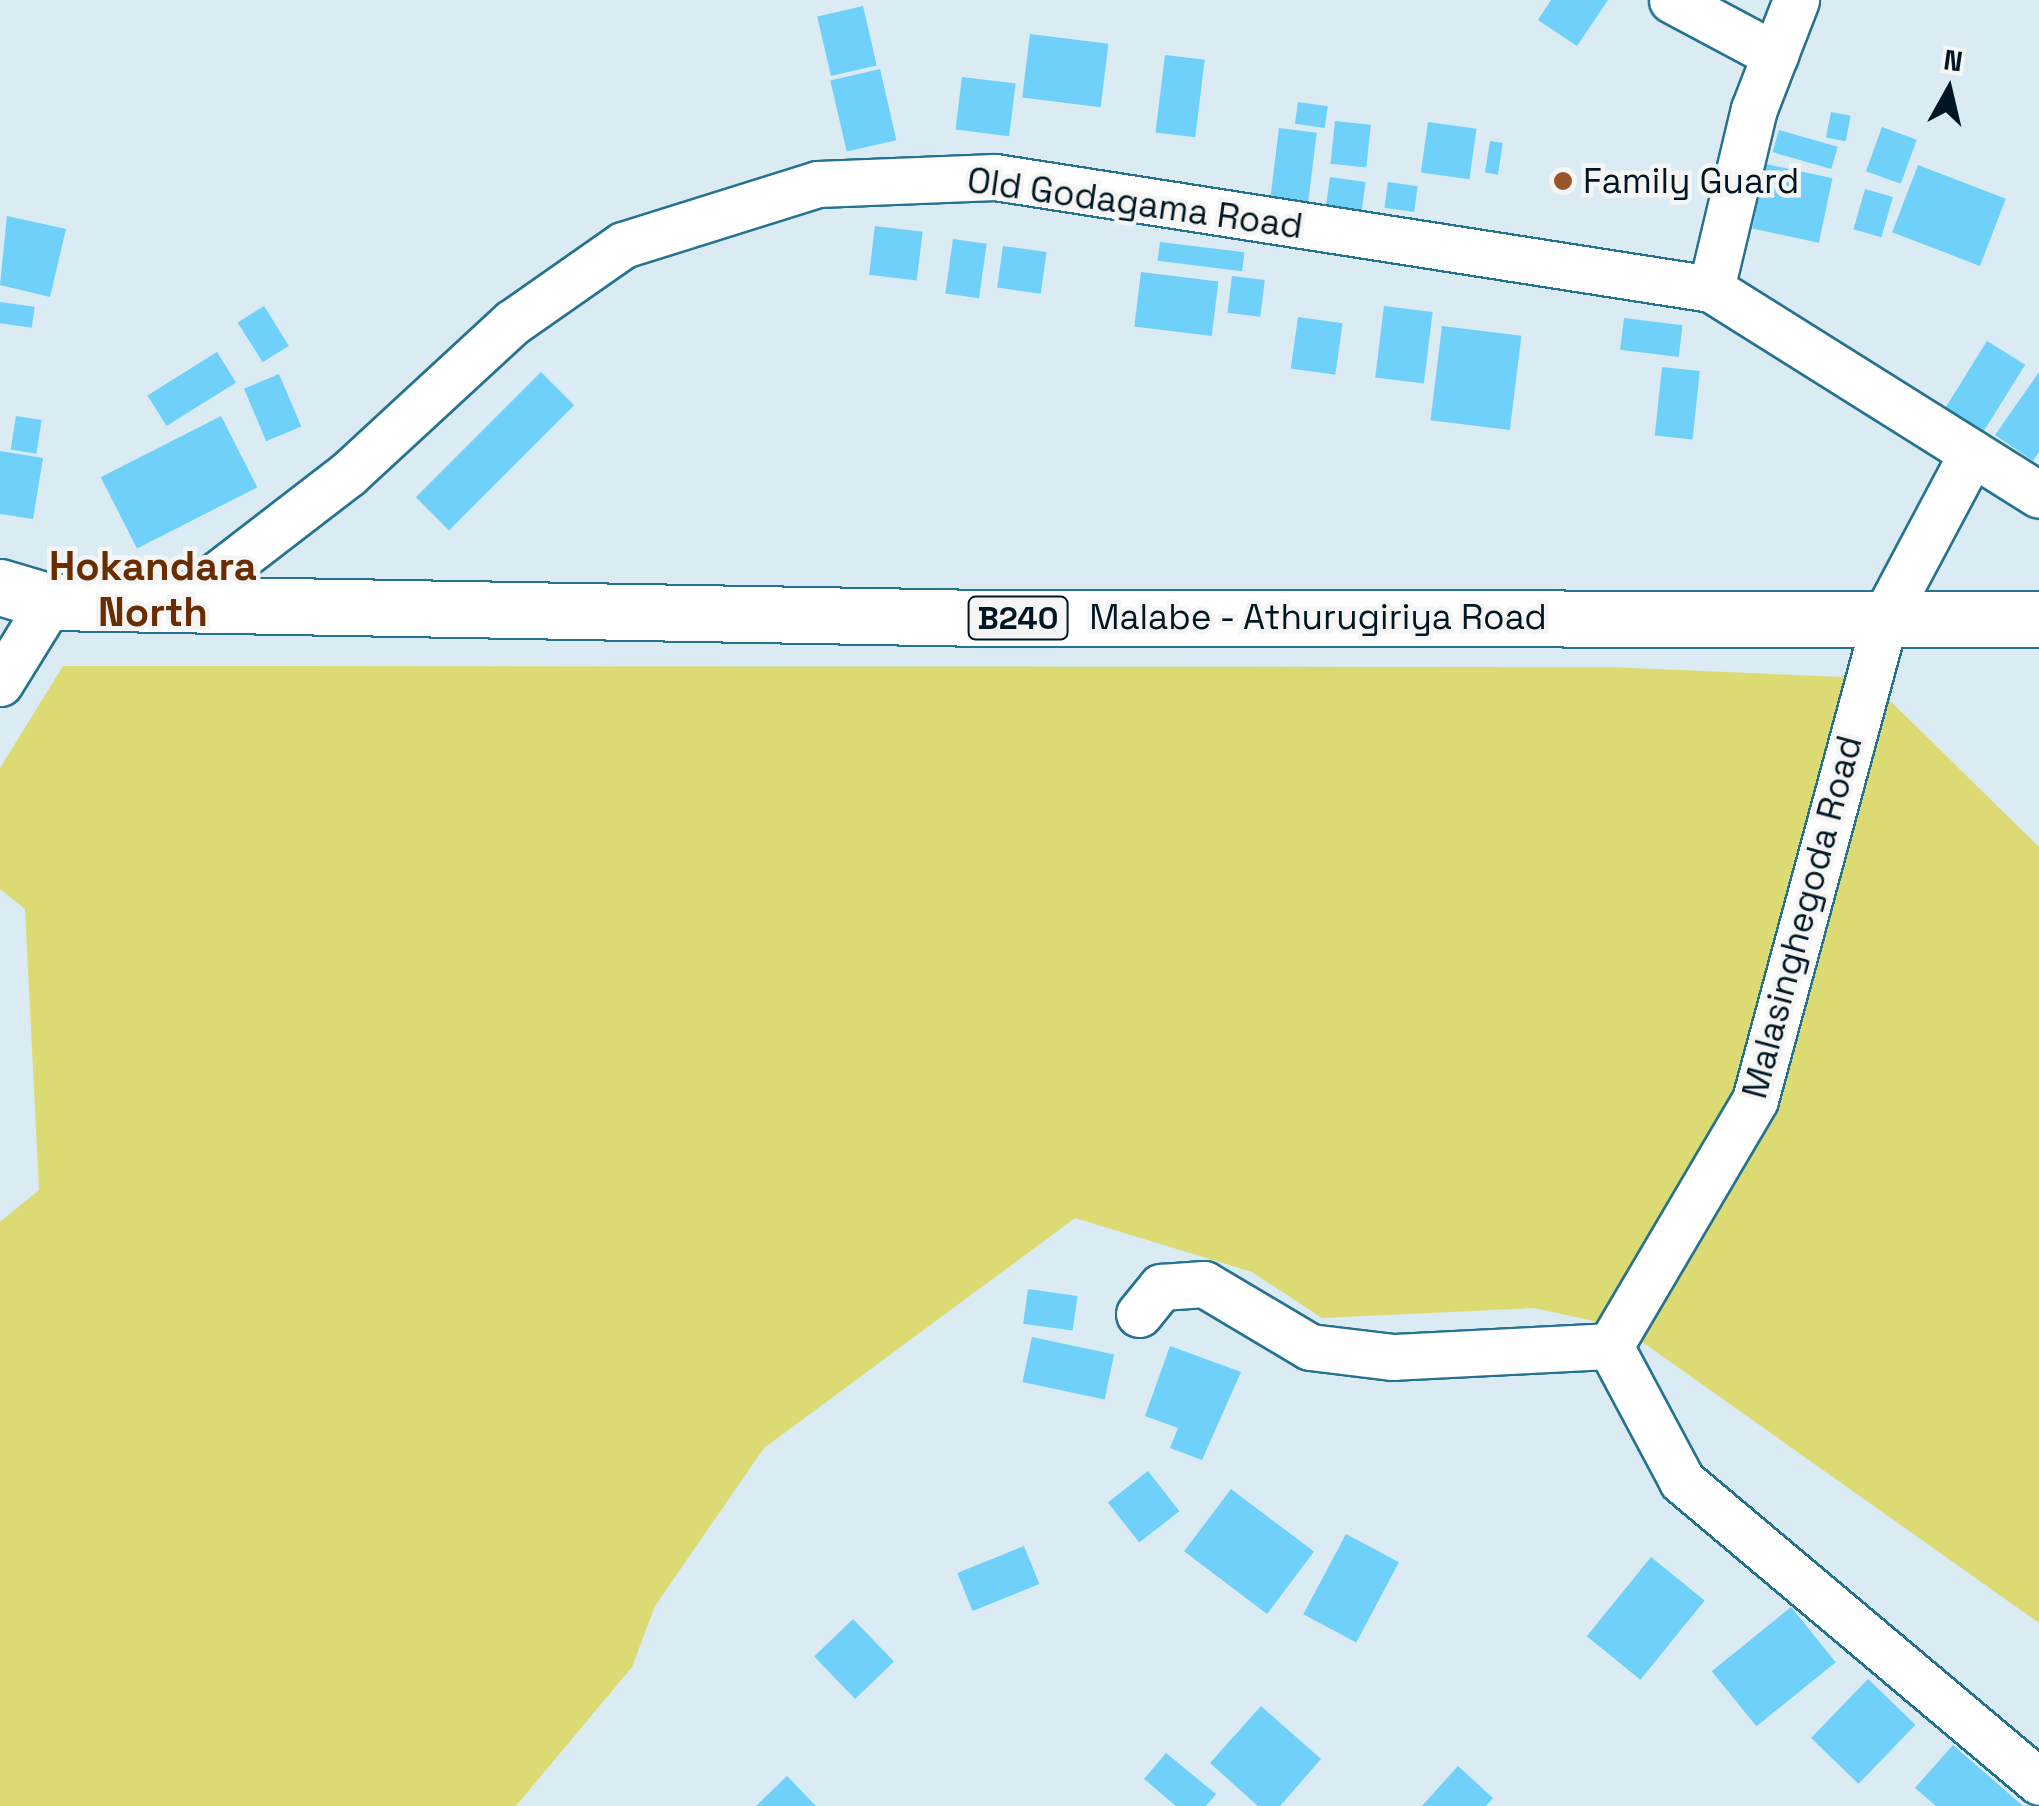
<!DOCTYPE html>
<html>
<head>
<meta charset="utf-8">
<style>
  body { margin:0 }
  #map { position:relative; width:2039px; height:1806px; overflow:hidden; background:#daebf4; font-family:"Space Grotesk",sans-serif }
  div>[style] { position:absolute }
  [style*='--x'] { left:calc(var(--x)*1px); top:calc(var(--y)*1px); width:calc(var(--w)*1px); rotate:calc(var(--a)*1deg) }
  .green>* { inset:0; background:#dcdb73 }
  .building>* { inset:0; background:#6fd0fa; transform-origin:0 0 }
  .roads { filter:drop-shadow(2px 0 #267291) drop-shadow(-2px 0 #267291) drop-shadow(0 2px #267291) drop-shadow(0 -2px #267291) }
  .minor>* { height:45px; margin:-22.5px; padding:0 22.5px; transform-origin:22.5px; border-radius:22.5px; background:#fff }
  .major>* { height:55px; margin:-27.5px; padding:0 27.5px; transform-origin:27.5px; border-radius:27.5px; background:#fff }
  .dots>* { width:28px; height:28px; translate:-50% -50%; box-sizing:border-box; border:5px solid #f5f5f5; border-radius:50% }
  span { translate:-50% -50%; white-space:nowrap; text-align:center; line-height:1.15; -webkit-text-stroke:9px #f5f5f5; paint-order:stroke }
  .shield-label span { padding:2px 8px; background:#f5f5f5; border:2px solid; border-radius:8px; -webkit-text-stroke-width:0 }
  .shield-label { font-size:32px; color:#001723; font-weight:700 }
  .poi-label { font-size:35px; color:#001723 }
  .left { translate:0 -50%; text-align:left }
  .street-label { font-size:35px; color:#001723 }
  .quarter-label { font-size:40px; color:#6a2d02; font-weight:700 }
  .north { position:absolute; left:1899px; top:40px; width:100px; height:100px; -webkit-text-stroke:8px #f5f5f5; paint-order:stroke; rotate:8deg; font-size:28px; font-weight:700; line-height:40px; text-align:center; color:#001723 }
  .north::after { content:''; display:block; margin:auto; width:35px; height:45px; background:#001723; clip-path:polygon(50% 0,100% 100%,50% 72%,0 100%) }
</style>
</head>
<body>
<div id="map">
  <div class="green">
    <i style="clip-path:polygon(63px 666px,1609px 667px,1867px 678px,2039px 847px,2039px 1623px,1621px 1327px,1534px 1308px,1322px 1318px,1252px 1272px,1075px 1218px,764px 1448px,655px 1606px,632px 1667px,516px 1806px,0 1806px,0 1222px,39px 1190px,25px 909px,0 889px,0 768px)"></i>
  </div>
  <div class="building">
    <i style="clip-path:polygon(1551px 0,1608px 0,1577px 46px,1538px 20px)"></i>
    <i style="left:863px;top:6px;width:61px;height:47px;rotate:77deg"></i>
    <i style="left:1030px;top:34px;width:79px;height:64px;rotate:7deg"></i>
    <i style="left:1165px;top:55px;width:40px;height:78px;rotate:7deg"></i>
    <i style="left:880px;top:69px;width:73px;height:51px;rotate:77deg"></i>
    <i style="left:962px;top:77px;width:54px;height:53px;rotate:7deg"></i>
    <i style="left:1298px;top:102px;width:30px;height:22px;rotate:8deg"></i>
    <i style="left:1831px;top:112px;width:20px;height:26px;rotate:11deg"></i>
    <i style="left:1335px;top:121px;width:36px;height:43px;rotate:6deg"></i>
    <i style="left:1428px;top:122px;width:49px;height:51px;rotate:8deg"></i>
    <i style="left:1882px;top:127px;width:37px;height:47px;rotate:20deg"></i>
    <i style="left:1279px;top:128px;width:38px;height:72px;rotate:7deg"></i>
    <i style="left:1779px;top:130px;width:61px;height:23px;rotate:16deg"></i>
    <i style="left:1490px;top:141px;width:13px;height:32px;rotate:9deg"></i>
    <i style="left:1766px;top:164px;width:68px;height:66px;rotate:12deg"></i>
    <i style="left:1918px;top:165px;width:94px;height:72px;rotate:21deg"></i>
    <i style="left:1330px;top:177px;width:36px;height:32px;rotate:8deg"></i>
    <i style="left:1388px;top:182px;width:30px;height:26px;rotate:8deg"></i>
    <i style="left:1865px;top:189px;width:29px;height:42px;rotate:16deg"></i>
    <i style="clip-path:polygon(7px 216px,66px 229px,50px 297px,0 285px)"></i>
    <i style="left:875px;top:226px;width:48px;height:49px;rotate:7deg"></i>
    <i style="left:953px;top:239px;width:34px;height:55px;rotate:8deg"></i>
    <i style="left:1160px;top:242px;width:85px;height:19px;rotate:7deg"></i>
    <i style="left:1003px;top:246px;width:44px;height:42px;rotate:8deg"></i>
    <i style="left:1141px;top:272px;width:78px;height:55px;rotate:7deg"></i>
    <i style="left:1232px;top:276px;width:33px;height:37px;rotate:7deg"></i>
    <i style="left:0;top:302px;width:35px;height:21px;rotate:8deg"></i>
    <i style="left:264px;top:306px;width:47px;height:31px;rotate:58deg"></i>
    <i style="left:1384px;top:306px;width:49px;height:72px;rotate:7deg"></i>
    <i style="left:1298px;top:317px;width:45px;height:52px;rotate:8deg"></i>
    <i style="left:1624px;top:318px;width:59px;height:32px;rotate:7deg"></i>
    <i style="left:1442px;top:326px;width:80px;height:95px;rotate:7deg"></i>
    <i style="left:1987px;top:341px;width:45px;height:78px;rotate:32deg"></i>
    <i style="left:217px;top:352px;width:36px;height:82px;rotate:58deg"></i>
    <i style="left:1662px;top:367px;width:38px;height:69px;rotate:6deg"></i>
    <i style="left:541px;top:372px;width:47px;height:177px;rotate:45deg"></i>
    <i style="clip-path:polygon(2039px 372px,2039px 452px,2033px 461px,1995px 435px)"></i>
    <i style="left:279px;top:374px;width:57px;height:38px;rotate:67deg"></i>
    <i style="left:16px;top:416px;width:26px;height:34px;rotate:9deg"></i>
    <i style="left:221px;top:416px;width:80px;height:135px;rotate:63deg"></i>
    <i style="clip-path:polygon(0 451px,43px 458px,33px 519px,0 514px)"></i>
    <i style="left:1028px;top:1289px;width:50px;height:35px;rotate:8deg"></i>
    <i style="left:1032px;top:1337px;width:84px;height:46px;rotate:12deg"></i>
    <i style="clip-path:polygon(1170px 1346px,1241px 1372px,1202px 1460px,1170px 1448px,1178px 1428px,1145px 1416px)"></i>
    <i style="left:1148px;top:1471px;width:51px;height:51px;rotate:52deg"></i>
    <i style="left:1231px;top:1489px;width:104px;height:78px;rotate:37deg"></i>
    <i style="left:1346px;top:1534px;width:60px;height:91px;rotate:28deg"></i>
    <i style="left:1024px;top:1546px;width:41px;height:72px;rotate:68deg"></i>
    <i style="left:1651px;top:1557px;width:69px;height:102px;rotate:39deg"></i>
    <i style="left:1791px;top:1607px;width:71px;height:102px;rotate:51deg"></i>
    <i style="left:853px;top:1619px;width:59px;height:54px;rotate:46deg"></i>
    <i style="left:1868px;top:1679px;width:66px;height:82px;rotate:44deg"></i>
    <i style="clip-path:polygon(1261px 1706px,1321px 1759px,1280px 1806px,1258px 1806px,1210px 1763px)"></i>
    <i style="clip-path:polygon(1953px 1745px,2023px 1806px,1936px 1806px,1915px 1788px)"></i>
    <i style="clip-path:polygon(1166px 1753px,1216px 1794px,1206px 1806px,1176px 1806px,1144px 1779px)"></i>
    <i style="clip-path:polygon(1458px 1766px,1493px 1798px,1486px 1806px,1422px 1806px)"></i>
    <i style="clip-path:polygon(787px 1776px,816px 1806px,756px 1806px)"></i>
  </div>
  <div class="roads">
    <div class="minor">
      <i style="--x:1672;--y:0;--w:117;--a:28.1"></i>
      <i style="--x:1711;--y:289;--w:185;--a:-76.6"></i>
      <i style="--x:1754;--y:109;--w:117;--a:-68.9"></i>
      <i style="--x:1972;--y:453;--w:183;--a:118"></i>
      <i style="--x:1886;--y:615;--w:502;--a:105.12"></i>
      <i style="--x:1755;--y:1100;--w:286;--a:120.5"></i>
      <i style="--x:1610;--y:1346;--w:153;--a:61.9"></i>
      <i style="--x:1682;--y:1481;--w:467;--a:40.1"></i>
      <i style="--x:183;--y:601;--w:208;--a:-37.6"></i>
      <i style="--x:348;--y:474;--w:224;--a:-42.7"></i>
      <i style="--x:513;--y:322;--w:134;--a:-35"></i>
      <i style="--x:623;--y:245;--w:204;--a:-17.4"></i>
      <i style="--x:818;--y:184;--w:177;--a:-2.3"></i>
      <i style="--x:995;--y:177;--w:725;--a:8.89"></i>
      <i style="--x:1711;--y:289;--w:387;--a:32.1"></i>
      <i style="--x:0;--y:683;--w:95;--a:-58.3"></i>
      <i style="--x:1139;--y:1314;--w:35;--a:-51"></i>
      <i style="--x:1161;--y:1287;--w:43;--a:-4"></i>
      <i style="--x:1204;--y:1284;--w:123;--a:30.7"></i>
      <i style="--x:1310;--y:1347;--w:84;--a:6.9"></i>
      <i style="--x:1393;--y:1357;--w:217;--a:-2.9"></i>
    </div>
    <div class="major">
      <i style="--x:0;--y:587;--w:52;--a:16.7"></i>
      <i style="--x:50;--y:602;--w:939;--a:0.98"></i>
      <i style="--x:989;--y:618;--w:1050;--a:0.05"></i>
    </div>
  </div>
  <div class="dots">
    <i style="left:1563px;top:181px;background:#9a542b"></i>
  </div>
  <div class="shield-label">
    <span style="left:1018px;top:618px">B240</span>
  </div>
  <div class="poi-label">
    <span class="left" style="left:1583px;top:181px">Family Guard</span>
  </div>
  <div class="street-label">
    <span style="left:1135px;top:203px;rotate:8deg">Old Godagama Road</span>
    <span style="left:1318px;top:617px">Malabe - Athurugiriya Road</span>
    <span style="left:1802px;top:917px;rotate:-75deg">Malasinghegoda Road</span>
  </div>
  <div class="quarter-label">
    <span style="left:153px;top:590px">Hokandara<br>North</span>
  </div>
  <div class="north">N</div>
</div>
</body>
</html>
